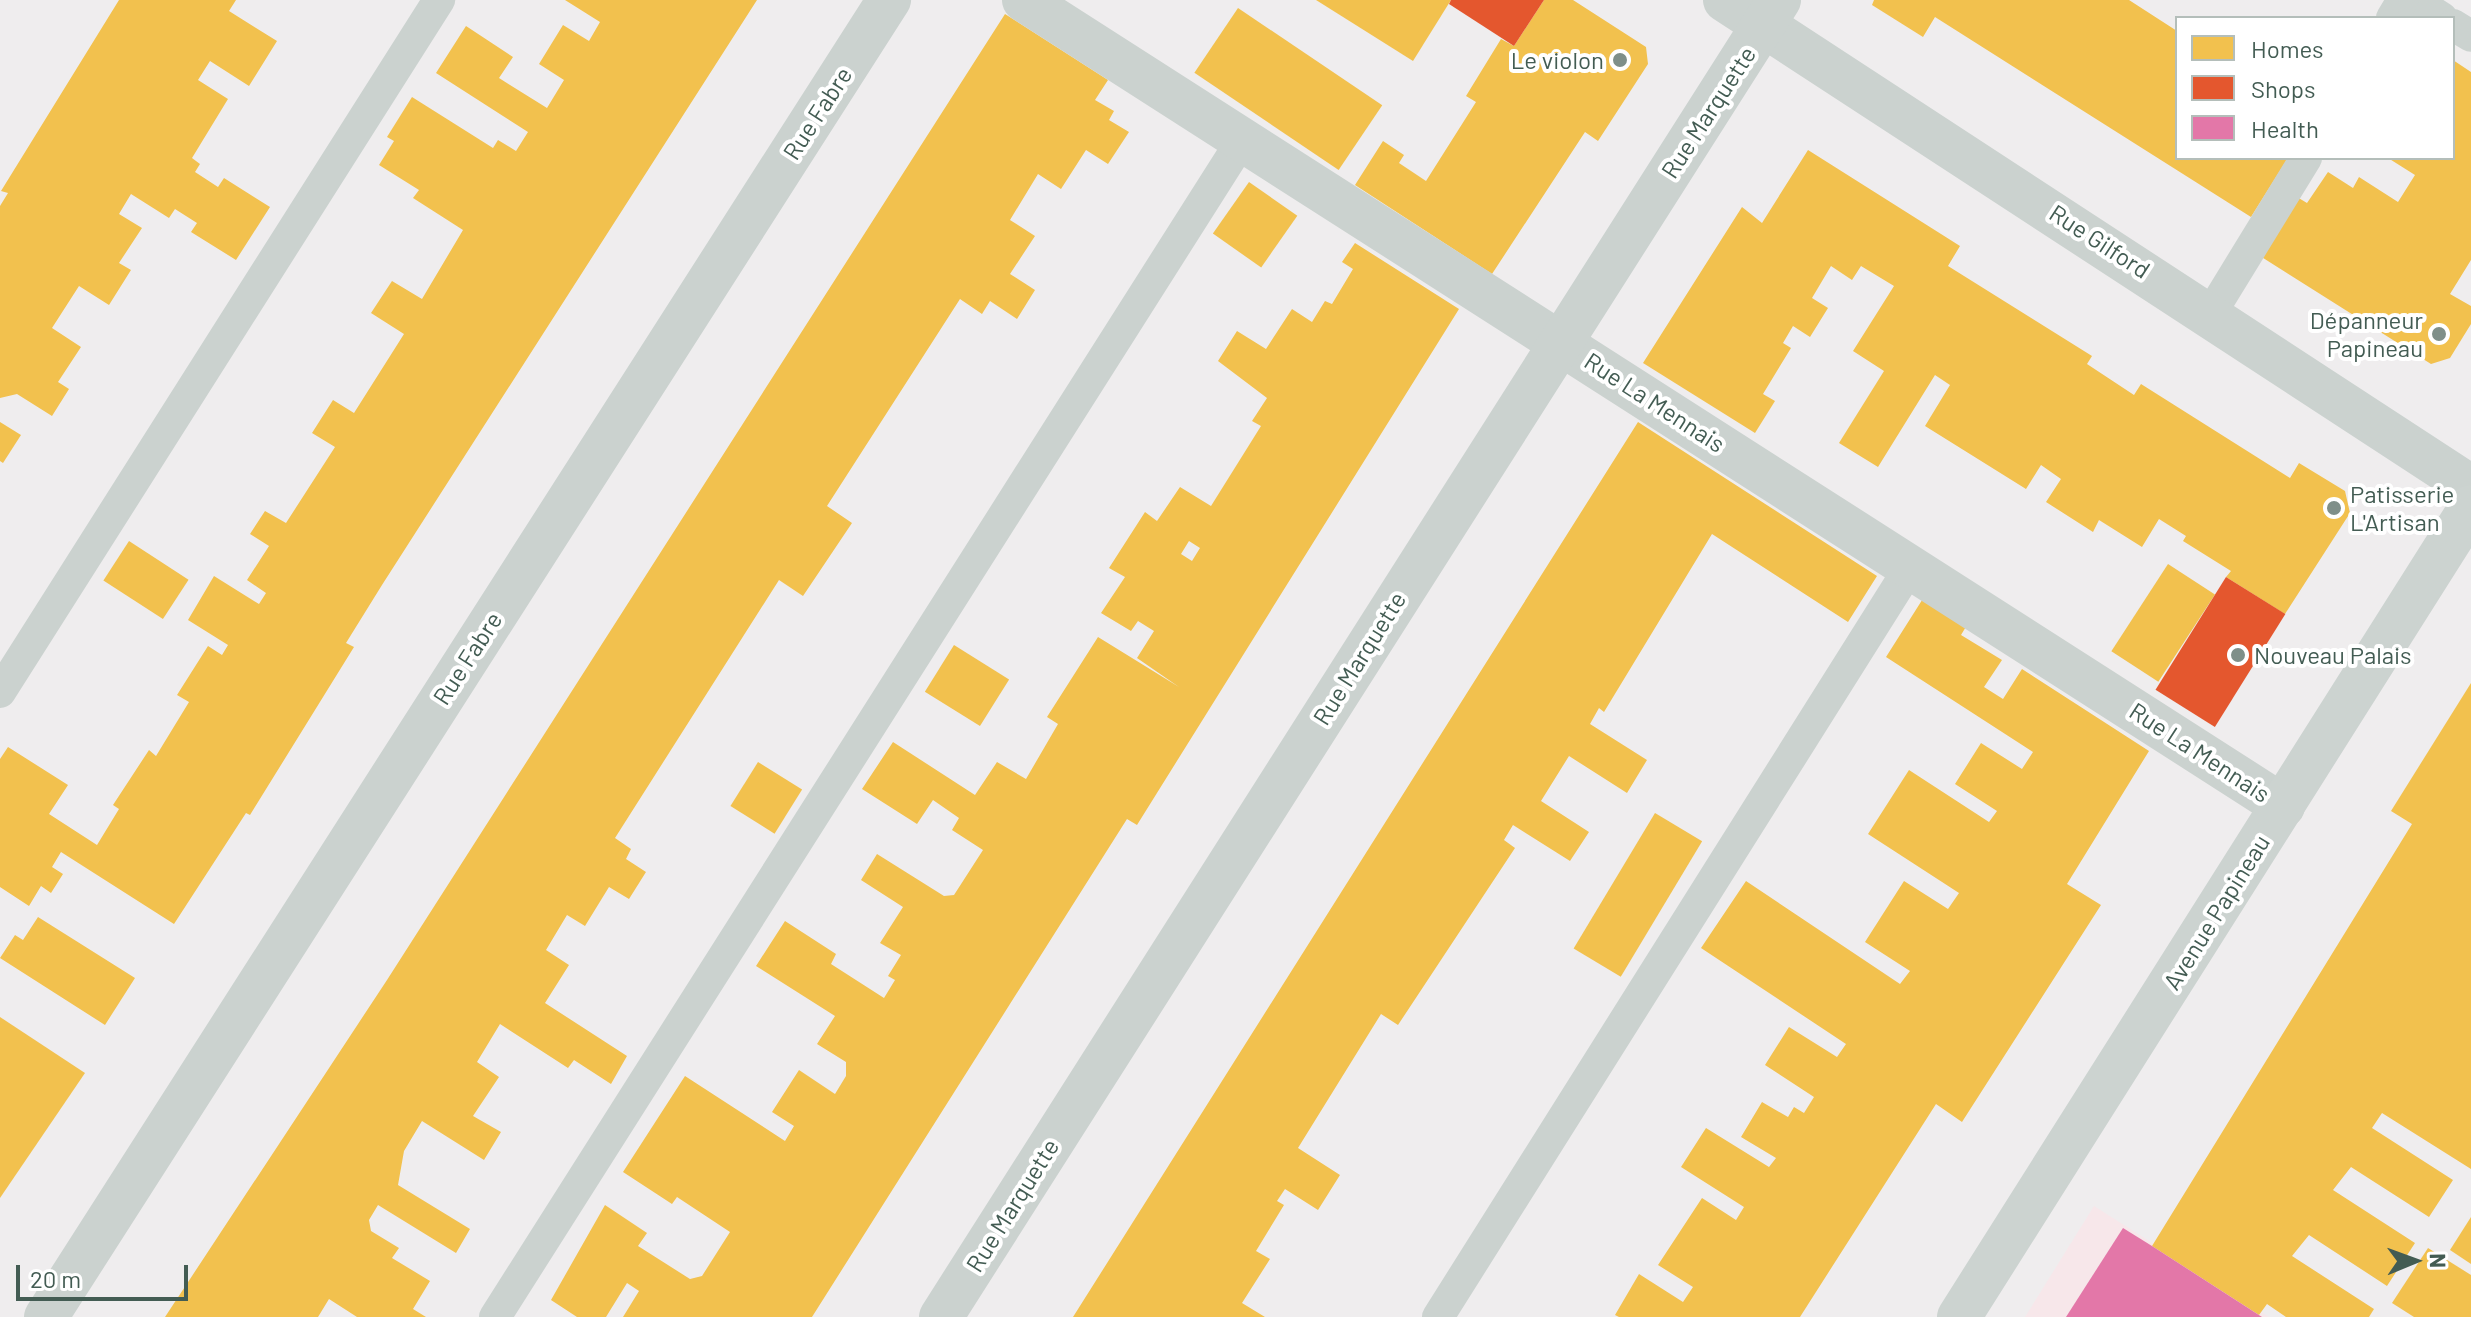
<!DOCTYPE html>
<html>
<head>
<meta charset="utf-8">
<style>
  body { margin:0 }
  #map { position:relative; width:2471px; height:1317px; overflow:hidden; background:#efedee; font-family:Barlow,sans-serif }
  div>[style] { position:absolute }
  [style*='--x'] { left:calc(var(--x)*1px); top:calc(var(--y)*1px); width:calc(var(--w)*1px); rotate:calc(var(--a)*1deg) }
  .commercial>* { inset:0; background:#f7e7ea }
  .homes>* { inset:0; background:#f2c14e; transform-origin:0 0 }
  .shops>* { inset:0; background:#e4572e; transform-origin:0 0 }
  .health>* { inset:0; background:#e377a8 }
  .service>* { height:32px; margin:-16px; padding:0 16px; transform-origin:16px; border-radius:16px; background:#cbd2cf }
  .minor>* { height:44px; margin:-22px; padding:0 22px; transform-origin:22px; border-radius:22px; background:#cbd2cf }
  .secondary>* { height:44px; margin:-22px; padding:0 22px; transform-origin:22px; border-radius:22px; background:#ccd3d0 }
  .dots>* { width:22px; height:22px; translate:-50% -50%; box-sizing:border-box; border:4px solid #fff; border-radius:50% }
  span { translate:-50% -50%; white-space:nowrap; text-align:center; line-height:1.15; -webkit-text-stroke:8px #fff; paint-order:stroke }
  .poi-label { font-size:24px; color:#435c53 }
  .right { translate:-100% -50%; text-align:right }
  .left { translate:0 -50%; text-align:left }
  .street-label { font-size:24px; color:#435c53 }
  .legend { position:absolute; left:2175px; top:16px; width:280px; height:144px; box-sizing:border-box; background:#fff; border:2px solid #b4beba; margin:0; padding:10px 14px; list-style:none; font-size:24px; color:#435c53 }
  .legend li { display:flex; align-items:center; gap:16px; height:40px }
  .legend b { width:40px; border:2px solid #b4beba }
  .north { position:absolute; left:2375px; top:1221px; width:80px; height:80px; -webkit-text-stroke:6px #fff; paint-order:stroke; rotate:89deg; font-size:22px; font-weight:700; line-height:32px; text-align:center; color:#435c53 }
  .north::after { content:''; display:block; margin:auto; width:28px; height:36px; background:#435c53; clip-path:polygon(50% 0,100% 100%,50% 72%,0 100%) }
  .scale { position:absolute; left:16px; top:1265px; width:172px; height:36px; box-sizing:border-box; border:4px solid #435c53; border-top:0; padding-left:10px; font-size:24px; line-height:28px; white-space:nowrap; color:#435c53; -webkit-text-stroke:6px #fff; paint-order:stroke }
</style>
</head>
<body>
<div id="map">
  <div class="commercial">
    <i style="clip-path:polygon(2094px 1206px,2269px 1317px,2025px 1317px)"></i>
  </div>
  <div class="homes">
    <i style="clip-path:polygon(119px 0,236px 0,229px 11px,277px 41px,249px 86px,210px 61px,198px 80px,228px 99px,192px 158px,200px 164px,195px 172px,218px 187px,224px 178px,270px 207px,236px 260px,191px 232px,197px 223px,175px 209px,169px 218px,131px 194px,119px 214px,142px 228px,119px 263px,131px 270px,109px 305px,79px 286px,52px 328px,81px 347px,58px 382px,69px 389px,52px 416px,17px 394px,0 398px,0 206px,8px 193px,1px 191px)"></i>
    <i style="clip-path:polygon(565px 0,757px 0,382px 585px,346px 643px,354px 647px,250px 815px,246px 813px,174px 924px,61px 852px,52px 867px,63px 874px,51px 893px,41px 886px,29px 906px,0 887px,0 759px,8px 747px,68px 785px,49px 814px,97px 845px,119px 809px,113px 805px,149px 750px,156px 756px,189px 702px,177px 695px,208px 646px,222px 655px,228px 645px,188px 620px,214px 576px,259px 604px,266px 593px,247px 580px,269px 546px,250px 534px,265px 511px,286px 523px,335px 447px,312px 433px,333px 400px,354px 413px,404px 334px,371px 313px,392px 281px,422px 299px,463px 230px,413px 198px,419px 190px,379px 165px,394px 141px,387px 137px,412px 97px,493px 148px,498px 140px,516px 151px,528px 132px,436px 73px,466px 26px,513px 57px,499px 78px,547px 108px,564px 80px,539px 64px,563px 25px,589px 41px,600px 22px)"></i>
    <i style="clip-path:polygon(1316px 0,1451px 0,1413px 61px)"></i>
    <i style="clip-path:polygon(1544px 0,1573px 0,1646px 47px,1648px 64px,1598px 141px,1585px 132px,1492px 274px,1355px 185px,1383px 141px,1404px 155px,1399px 163px,1426px 181px,1476px 102px,1466px 96px,1501px 39px,1514px 46px)"></i>
    <i style="clip-path:polygon(1874px 0,2129px 0,2177px 31px,2177px 158px,2288px 158px,2251px 217px,1935px 17px,1923px 37px,1872px 5px)"></i>
    <i style="left:1238px;top:8px;width:174px;height:78px;rotate:34deg"></i>
    <i style="clip-path:polygon(1005px 14px,1108px 80px,1095px 100px,1114px 111px,1109px 120px,1129px 132px,1108px 164px,1086px 150px,1061px 189px,1038px 174px,1010px 220px,1035px 236px,1010px 274px,1035px 290px,1017px 319px,990px 301px,982px 314px,960px 299px,827px 506px,852px 523px,803px 596px,779px 580px,615px 838px,631px 849px,626px 859px,646px 872px,629px 899px,609px 887px,585px 926px,567px 915px,546px 950px,569px 965px,545px 1003px,627px 1056px,611px 1084px,574px 1060px,568px 1068px,500px 1024px,477px 1062px,499px 1077px,473px 1116px,501px 1132px,484px 1160px,422px 1121px,404px 1151px,398px 1185px,470px 1229px,456px 1253px,378px 1205px,369px 1220px,371px 1231px,399px 1248px,392px 1258px,430px 1281px,413px 1309px,426px 1317px,357px 1317px,329px 1299px,318px 1317px,165px 1317px,387px 980px)"></i>
    <i style="clip-path:polygon(2453px 60px,2471px 72px,2471px 260px,2450px 294px,2471px 306px,2471px 324px,2450px 358px,2431px 364px,2260px 256px,2297px 197px,2307px 203px,2328px 172px,2353px 188px,2359px 177px,2398px 202px,2415px 175px,2388px 158px,2453px 158px)"></i>
    <i style="clip-path:polygon(1808px 150px,1960px 246px,1948px 266px,2092px 356px,2087px 364px,2134px 395px,2141px 384px,2290px 478px,2299px 463px,2345px 491px,2350px 513px,2285px 614px,2226px 577px,2231px 571px,2183px 541px,2186px 536px,2159px 519px,2142px 547px,2099px 520px,2093px 532px,2046px 502px,2061px 479px,2041px 465px,2026px 489px,1925px 426px,1950px 385px,1935px 375px,1878px 467px,1839px 443px,1884px 371px,1853px 351px,1894px 286px,1861px 266px,1852px 280px,1831px 266px,1812px 298px,1828px 308px,1810px 337px,1793px 326px,1783px 343px,1791px 348px,1763px 394px,1775px 401px,1755px 433px,1643px 363px,1742px 207px,1762px 223px)"></i>
    <i style="left:1249px;top:182px;width:59px;height:63px;rotate:35deg"></i>
    <i style="clip-path:polygon(evenodd,1355px 243px,1459px 309px,1137px 825px,1127px 819px,812px 1317px,623px 1317px,639px 1291px,627px 1283px,606px 1317px,577px 1317px,551px 1300px,605px 1205px,647px 1233px,638px 1246px,690px 1279px,702px 1276px,730px 1232px,677px 1197px,672px 1204px,623px 1172px,685px 1076px,785px 1141px,794px 1126px,772px 1112px,799px 1070px,835px 1094px,846px 1076px,846px 1062px,817px 1044px,835px 1016px,756px 966px,785px 921px,836px 954px,831px 964px,884px 998px,895px 980px,888px 976px,901px 955px,880px 943px,903px 907px,861px 880px,877px 854px,944px 896px,954px 895px,983px 850px,952px 830px,959px 818px,933px 800px,917px 824px,862px 789px,893px 742px,975px 795px,997px 762px,1026px 779px,1058px 724px,1047px 717px,1098px 637px,1179px 687px,1137px 658px,1154px 631px,1138px 621px,1131px 631px,1101px 613px,1125px 577px,1109px 568px,1145px 512px,1157px 521px,1180px 487px,1211px 506px,1261px 426px,1252px 421px,1267px 398px,1218px 361px,1237px 331px,1266px 349px,1292px 309px,1312px 322px,1325px 301px,1332px 304px,1353px 269px,1342px 262px,1355px 243px,1189px 541px,1200px 548px,1192px 561px,1181px 554px,1189px 541px)"></i>
    <i style="clip-path:polygon(0 422px,21px 435px,3px 463px,0 461px)"></i>
    <i style="clip-path:polygon(1638px 422px,1877px 576px,1848px 622px,1712px 534px,1604px 712px,1599px 708px,1590px 724px,1647px 760px,1627px 793px,1569px 756px,1541px 801px,1589px 832px,1570px 861px,1513px 825px,1504px 840px,1515px 848px,1398px 1025px,1381px 1014px,1298px 1148px,1340px 1175px,1318px 1210px,1285px 1189px,1277px 1201px,1284px 1205px,1256px 1251px,1270px 1259px,1242px 1303px,1265px 1317px,1073px 1317px)"></i>
    <i style="left:129px;top:541px;width:71px;height:47px;rotate:33deg"></i>
    <i style="left:2168px;top:564px;width:56px;height:104px;rotate:33deg"></i>
    <i style="clip-path:polygon(1924px 597px,1967px 625px,1961px 635px,2002px 660px,1984px 687px,2003px 699px,2022px 669px,2149px 751px,2067px 884px,2101px 905px,1962px 1122px,1936px 1104px,1800px 1317px,1619px 1317px,1615px 1315px,1639px 1274px,1683px 1302px,1693px 1287px,1658px 1265px,1702px 1198px,1736px 1220px,1744px 1207px,1681px 1167px,1706px 1128px,1769px 1167px,1776px 1158px,1741px 1137px,1762px 1102px,1788px 1117px,1794px 1107px,1804px 1113px,1814px 1097px,1765px 1065px,1789px 1027px,1837px 1057px,1846px 1044px,1701px 948px,1746px 881px,1900px 984px,1910px 971px,1865px 942px,1904px 881px,1948px 909px,1959px 893px,1868px 834px,1909px 770px,1989px 822px,1997px 811px,1955px 784px,1981px 743px,2022px 769px,2033px 752px,1886px 657px)"></i>
    <i style="left:954px;top:645px;width:65px;height:55px;rotate:32deg"></i>
    <i style="clip-path:polygon(2471px 683px,2471px 1169px,2382px 1113px,2372px 1128px,2453px 1180px,2429px 1217px,2351px 1167px,2333px 1190px,2415px 1243px,2387px 1286px,2309px 1235px,2292px 1256px,2374px 1309px,2369px 1317px,2286px 1317px,2267px 1304px,2259px 1315px,2152px 1246px,2412px 824px,2391px 811px)"></i>
    <i style="left:758px;top:762px;width:52px;height:52px;rotate:32deg"></i>
    <i style="left:1655px;top:813px;width:55px;height:158px;rotate:31deg"></i>
    <i style="clip-path:polygon(38px 917px,135px 978px,105px 1025px,0 958px,15px 935px,23px 940px)"></i>
    <i style="clip-path:polygon(0 1017px,85px 1073px,0 1198px)"></i>
    <i style="clip-path:polygon(2471px 1217px,2471px 1264px,2450px 1250px)"></i>
    <i style="clip-path:polygon(2428px 1248px,2471px 1275px,2471px 1317px,2414px 1317px,2392px 1303px)"></i>
  </div>
  <div class="shops">
    <i style="clip-path:polygon(1451px 0,1544px 0,1514px 46px,1449px 4px)"></i>
    <i style="left:2226px;top:577px;width:70px;height:133px;rotate:32deg"></i>
  </div>
  <div class="health">
    <i style="clip-path:polygon(2123px 1228px,2152px 1246px,2262px 1317px,2066px 1317px)"></i>
  </div>
  <div class="service">
    <i style="--x:2414;--y:0;--w:33;--a:33"></i>
    <i style="--x:2392;--y:18;--w:21;--a:-59"></i>
    <i style="--x:2453;--y:25;--w:21;--a:31"></i>
    <i style="--x:2211;--y:313;--w:182;--a:-58.5"></i>
    <i style="--x:0;--y:692;--w:820;--a:-57.61"></i>
    <i style="--x:495;--y:1317;--w:1395;--a:-57.59"></i>
    <i style="--x:1438;--y:1317;--w:888;--a:-57.8"></i>
  </div>
  <div class="minor">
    <i style="--x:1024;--y:0;--w:1495;--a:32.63"></i>
    <i style="--x:1725;--y:0;--w:891;--a:33.14"></i>
    <i style="--x:46;--y:1317;--w:1564;--a:-57.38"></i>
    <i style="--x:941;--y:1317;--w:1561;--a:-57.53"></i>
  </div>
  <div class="secondary">
    <i style="--x:1959;--y:1317;--w:958;--a:-57.7"></i>
  </div>
  <div class="dots">
    <i style="left:1620px;top:60px;background:#7f8f89"></i>
    <i style="left:2439px;top:334px;background:#7f8f89"></i>
    <i style="left:2334px;top:508px;background:#7f8f89"></i>
    <i style="left:2238px;top:655px;background:#7f8f89"></i>
  </div>
  <div class="poi-label">
    <span class="right" style="left:1604px;top:60px">Le violon</span>
    <span class="right" style="left:2423px;top:334px">Dépanneur<br>Papineau</span>
    <span class="left" style="left:2350px;top:508px">Patisserie<br>L'Artisan</span>
    <span class="left" style="left:2254px;top:655px">Nouveau Palais</span>
  </div>
  <div class="street-label">
    <span style="left:1708px;top:112px;rotate:-57deg">Rue Marquette</span>
    <span style="left:817px;top:113px;rotate:-57deg">Rue Fabre</span>
    <span style="left:2100px;top:241px;rotate:33deg">Rue Gilford</span>
    <span style="left:1655px;top:402px;rotate:33deg">Rue La Mennais</span>
    <span style="left:467px;top:658px;rotate:-57deg">Rue Fabre</span>
    <span style="left:1359px;top:658px;rotate:-58deg">Rue Marquette</span>
    <span style="left:2200px;top:752px;rotate:33deg">Rue La Mennais</span>
    <span style="left:2216px;top:912px;rotate:-58deg">Avenue Papineau</span>
    <span style="left:1012px;top:1205px;rotate:-58deg">Rue Marquette</span>
  </div>
  <ul class="legend">
  <li><b style="height:22px;background:#f2c14e"></b>Homes</li>
  <li><b style="height:22px;background:#e4572e"></b>Shops</li>
  <li><b style="height:22px;background:#e377a8"></b>Health</li>
  </ul>
  <div class="north">N</div>
  <div class="scale">20 m</div>
</div>
</body>
</html>
